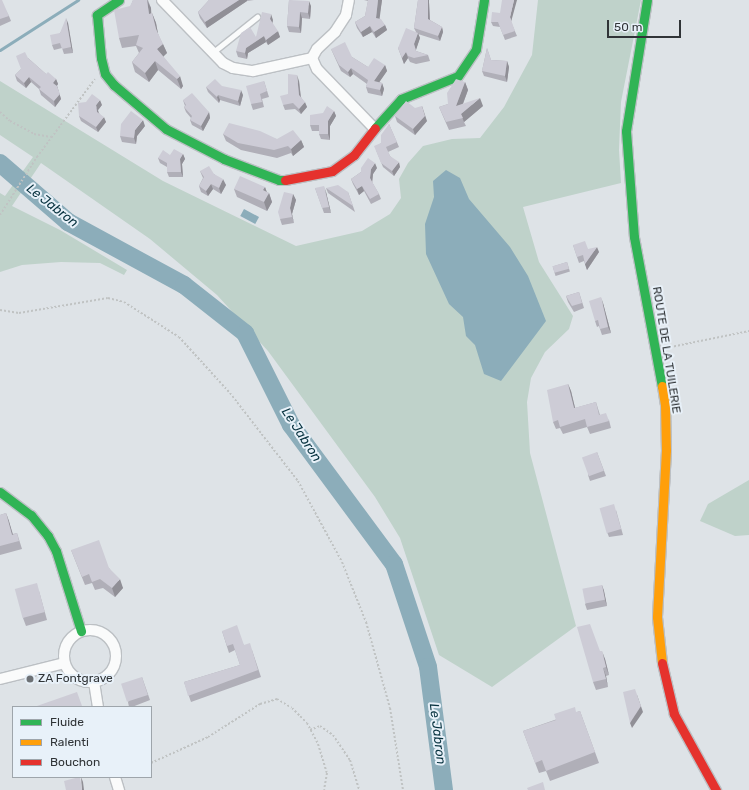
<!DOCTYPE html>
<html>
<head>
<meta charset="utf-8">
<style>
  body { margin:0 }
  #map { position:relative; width:749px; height:790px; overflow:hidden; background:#dee3e7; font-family:Rubik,sans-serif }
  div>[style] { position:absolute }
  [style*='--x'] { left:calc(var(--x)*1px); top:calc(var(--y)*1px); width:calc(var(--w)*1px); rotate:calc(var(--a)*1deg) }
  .green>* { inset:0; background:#bfd2ca }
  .water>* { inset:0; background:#8cadba; transform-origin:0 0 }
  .stream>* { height:3px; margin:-1.5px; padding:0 1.5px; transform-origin:1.5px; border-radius:1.5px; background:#8cadba }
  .river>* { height:18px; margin:-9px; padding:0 9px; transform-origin:9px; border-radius:9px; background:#8cadba }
  .path>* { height:2px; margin-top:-1px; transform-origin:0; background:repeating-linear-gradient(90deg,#c0c3c3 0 2px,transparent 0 4px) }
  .roads { filter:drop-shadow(1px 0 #bcc0c4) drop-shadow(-1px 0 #bcc0c4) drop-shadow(0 1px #bcc0c4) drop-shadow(0 -1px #bcc0c4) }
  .lane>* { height:5px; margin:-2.5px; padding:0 2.5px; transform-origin:2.5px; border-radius:2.5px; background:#fafbfb }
  .street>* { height:10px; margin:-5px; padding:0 5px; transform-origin:5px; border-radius:5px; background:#fafbfb }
  .street>.ring { margin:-5px; padding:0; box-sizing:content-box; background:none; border:10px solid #fafbfb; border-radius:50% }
  .fast>* { height:9px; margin:-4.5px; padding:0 4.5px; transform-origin:4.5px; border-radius:4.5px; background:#30b455 }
  .slow>* { height:9px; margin:-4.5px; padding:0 4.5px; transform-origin:4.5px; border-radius:4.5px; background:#ff9f0a }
  .jam>* { height:9px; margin:-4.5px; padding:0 4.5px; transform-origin:4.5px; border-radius:4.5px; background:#e5322d }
  .wall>* { inset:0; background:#b0afb8; transform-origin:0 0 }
  .shaded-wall>* { inset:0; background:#908f96 }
  .building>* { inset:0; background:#cdccd6; transform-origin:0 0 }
  .dots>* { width:11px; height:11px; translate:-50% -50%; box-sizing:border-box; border:2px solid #e8f1f9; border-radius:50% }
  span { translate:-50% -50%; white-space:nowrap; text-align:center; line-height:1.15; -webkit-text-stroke:4px #e8f1f9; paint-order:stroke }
  .street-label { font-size:12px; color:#303437 }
  .poi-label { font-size:12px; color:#303437 }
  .left { translate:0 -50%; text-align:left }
  .water-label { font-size:13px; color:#07323f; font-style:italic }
  .legend { position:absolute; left:12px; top:706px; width:140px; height:72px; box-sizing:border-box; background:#e8f1f9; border:1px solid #9ea5ab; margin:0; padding:5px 7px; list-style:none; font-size:12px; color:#303437 }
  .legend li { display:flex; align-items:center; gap:8px; height:20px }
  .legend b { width:20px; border:1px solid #9ea5ab }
  .scale { position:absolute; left:607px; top:20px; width:74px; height:18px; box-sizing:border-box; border:2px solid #303437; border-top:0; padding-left:5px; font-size:12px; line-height:14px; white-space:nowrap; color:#303437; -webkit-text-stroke:3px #e8f1f9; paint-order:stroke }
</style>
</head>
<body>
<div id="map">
  <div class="green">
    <i style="clip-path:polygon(538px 0,641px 0,621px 102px,619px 150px,621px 183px,523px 207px,539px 262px,573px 316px,569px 329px,545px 352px,531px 378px,527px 402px,530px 453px,576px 626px,492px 687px,439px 655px,400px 538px,375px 497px,268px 351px,217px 295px,150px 239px,41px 163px,12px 206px,60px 230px,127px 270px,124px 275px,100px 263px,61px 262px,22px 265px,0 272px,0 193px,5px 196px,33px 157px,0 135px,0 81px,163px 181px,296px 246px,362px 231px,390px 214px,401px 198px,399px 179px,408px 163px,423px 146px,452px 139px,480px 138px,504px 107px,532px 55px)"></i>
    <i style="clip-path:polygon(749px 480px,749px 535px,735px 536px,700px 521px,708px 504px)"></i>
  </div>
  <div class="water">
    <i style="clip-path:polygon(446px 170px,460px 178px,469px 199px,510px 247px,528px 276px,546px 321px,501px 381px,484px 374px,475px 345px,466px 336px,463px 317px,449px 304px,426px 254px,425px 224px,434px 197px,433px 181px)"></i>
    <i style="left:244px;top:209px;width:17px;height:8px;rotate:28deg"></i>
  </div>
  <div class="stream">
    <i style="--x:0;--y:50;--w:93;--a:-32.7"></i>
  </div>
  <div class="river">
    <i style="--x:0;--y:163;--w:90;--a:40.9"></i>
    <i style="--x:68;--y:222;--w:132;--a:28.5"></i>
    <i style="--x:184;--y:285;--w:78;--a:38.2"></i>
    <i style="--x:245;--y:333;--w:103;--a:63.4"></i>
    <i style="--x:291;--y:425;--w:173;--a:53.5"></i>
    <i style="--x:394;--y:564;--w:108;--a:71.7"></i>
    <i style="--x:428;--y:667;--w:124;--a:82.6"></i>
  </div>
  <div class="path">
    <i style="--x:0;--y:112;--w:13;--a:42"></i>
    <i style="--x:10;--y:121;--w:27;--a:28"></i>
    <i style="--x:34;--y:134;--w:17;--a:10"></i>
    <i style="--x:0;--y:215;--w:69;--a:-57.5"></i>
    <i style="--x:37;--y:157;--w:97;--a:-53.4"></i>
    <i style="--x:0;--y:310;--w:19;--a:9"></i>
    <i style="--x:19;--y:313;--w:90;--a:-9.6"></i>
    <i style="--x:108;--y:298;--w:16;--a:14"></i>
    <i style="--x:124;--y:302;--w:65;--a:32.5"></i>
    <i style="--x:179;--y:337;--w:76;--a:47.7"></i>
    <i style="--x:230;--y:393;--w:111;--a:52.3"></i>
    <i style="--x:298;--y:481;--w:92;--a:61.5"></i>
    <i style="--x:342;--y:562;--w:65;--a:68.2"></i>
    <i style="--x:366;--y:622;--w:89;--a:74.4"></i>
    <i style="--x:390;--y:708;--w:83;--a:81"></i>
    <i style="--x:666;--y:348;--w:85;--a:-11.6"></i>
    <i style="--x:310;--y:730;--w:11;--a:-22"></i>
    <i style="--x:320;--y:726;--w:16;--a:35"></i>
    <i style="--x:333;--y:735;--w:30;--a:56"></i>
    <i style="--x:350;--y:760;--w:31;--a:73"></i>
    <i style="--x:151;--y:763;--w:63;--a:-24.5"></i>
    <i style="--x:208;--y:737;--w:62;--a:-32.4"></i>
    <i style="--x:260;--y:704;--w:18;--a:-16"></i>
    <i style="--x:277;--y:699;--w:17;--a:31"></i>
    <i style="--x:292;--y:708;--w:21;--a:45"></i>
    <i style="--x:307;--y:723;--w:24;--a:62"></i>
    <i style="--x:318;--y:744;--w:30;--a:73"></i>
    <i style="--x:327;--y:773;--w:17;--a:100"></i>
  </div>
  <div class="roads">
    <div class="lane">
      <i style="--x:212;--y:53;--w:58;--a:-38.7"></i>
    </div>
    <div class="street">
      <i style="--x:162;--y:0;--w:88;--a:45.9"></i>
      <i style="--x:223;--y:63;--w:11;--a:27"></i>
      <i style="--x:233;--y:68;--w:20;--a:9"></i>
      <i style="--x:253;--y:71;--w:60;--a:-12.4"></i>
      <i style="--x:312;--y:58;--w:12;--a:66"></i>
      <i style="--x:317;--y:69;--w:82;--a:46"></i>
      <i style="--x:312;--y:58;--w:10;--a:-61"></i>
      <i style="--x:317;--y:49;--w:25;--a:-43"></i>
      <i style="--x:335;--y:32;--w:20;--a:-57"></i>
      <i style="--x:346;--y:15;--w:15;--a:-79"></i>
      <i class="ring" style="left:64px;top:630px;width:42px;height:42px"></i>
      <i style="--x:0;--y:679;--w:66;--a:-14"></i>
      <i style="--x:94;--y:682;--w:25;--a:81"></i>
      <i style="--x:115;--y:777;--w:14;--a:73"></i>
    </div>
    <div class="fast">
      <i style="--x:119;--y:0;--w:27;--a:146"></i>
      <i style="--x:97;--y:15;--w:43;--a:84.7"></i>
      <i style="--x:101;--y:58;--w:16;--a:76"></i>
      <i style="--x:105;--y:74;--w:14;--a:51"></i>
      <i style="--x:114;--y:85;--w:68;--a:40.2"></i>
      <i style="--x:166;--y:129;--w:65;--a:27.3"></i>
      <i style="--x:224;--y:159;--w:59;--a:20.9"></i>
      <i style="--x:279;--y:180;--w:6;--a:0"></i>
      <i style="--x:647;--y:0;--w:133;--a:99.1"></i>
      <i style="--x:626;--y:131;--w:106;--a:85.7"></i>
      <i style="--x:634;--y:237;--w:152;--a:79.4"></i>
      <i style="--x:375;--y:128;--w:39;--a:-48"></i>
      <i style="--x:401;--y:99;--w:61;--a:-22"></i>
      <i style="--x:458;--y:76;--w:32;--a:-56"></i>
      <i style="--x:476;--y:49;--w:50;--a:-80.7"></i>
      <i style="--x:0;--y:492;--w:39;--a:37"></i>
      <i style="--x:31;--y:515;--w:27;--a:51"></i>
      <i style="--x:48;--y:536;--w:17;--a:62"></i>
      <i style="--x:56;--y:551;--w:84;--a:72.6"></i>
    </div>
    <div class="slow">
      <i style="--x:662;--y:386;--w:18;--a:81"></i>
      <i style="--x:665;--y:404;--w:46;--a:88.8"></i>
      <i style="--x:666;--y:450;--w:167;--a:93.1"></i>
      <i style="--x:657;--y:617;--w:46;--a:83.8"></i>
    </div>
    <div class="jam">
      <i style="--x:285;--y:180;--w:48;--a:-10.8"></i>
      <i style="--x:332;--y:171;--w:27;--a:-36"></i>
      <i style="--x:354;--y:155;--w:34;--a:-52"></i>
      <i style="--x:662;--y:663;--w:52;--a:76.8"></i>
      <i style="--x:674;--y:714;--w:87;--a:61.1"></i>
    </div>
  </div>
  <div class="wall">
    <i style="clip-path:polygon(0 0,9px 16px,11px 21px,0 26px)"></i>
    <i style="clip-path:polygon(133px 0,148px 0,151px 8px,151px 14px,152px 13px,156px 23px,158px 34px,167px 53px,163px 56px,183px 86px,181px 89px,158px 70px,149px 82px,135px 72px,132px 62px,139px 53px,136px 46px,122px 48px,119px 38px)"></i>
    <i style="clip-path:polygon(209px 0,254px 0,247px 1px,207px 28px,200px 18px,198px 12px)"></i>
    <i style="clip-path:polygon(289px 0,311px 6px,310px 19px,302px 18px,301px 33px,289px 32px,287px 26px)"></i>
    <i style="clip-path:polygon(364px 0,382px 0,379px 18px,385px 25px,387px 30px,376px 38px,372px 32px,363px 37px,357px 28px,355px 22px,365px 16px,368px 1px)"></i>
    <i style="clip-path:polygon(418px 0,429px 0,429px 2px,430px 20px,442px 27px,443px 32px,440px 41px,418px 34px,420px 38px,416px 49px,416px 51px,428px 55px,430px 61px,416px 64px,410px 62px,408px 58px,404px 64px,398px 48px,416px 32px,414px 28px)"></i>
    <i style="clip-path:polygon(273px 20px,272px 23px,280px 37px,268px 45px,266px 42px,248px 53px,247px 59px,238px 57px,236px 51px,256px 37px)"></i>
    <i style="clip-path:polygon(491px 22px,511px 22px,517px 36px,505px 40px,500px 27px,493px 26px)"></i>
    <i style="clip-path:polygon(68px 23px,73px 53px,64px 54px,62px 48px,54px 50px,52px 45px,60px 33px)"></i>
    <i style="clip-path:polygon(487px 48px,491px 60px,507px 61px,509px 67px,507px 82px,484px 76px,482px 71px)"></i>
    <i style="clip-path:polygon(331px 49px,352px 57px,368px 67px,385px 65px,387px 71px,379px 82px,382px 83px,384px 89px,382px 96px,368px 93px,366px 87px,367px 84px,353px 74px,350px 77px,341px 71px)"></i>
    <i style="clip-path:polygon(28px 58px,46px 74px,56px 79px,58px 84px,57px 86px,61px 99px,55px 107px,41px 95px,39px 89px,31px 82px,26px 88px,17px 81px,15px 75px,21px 69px)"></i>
    <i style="clip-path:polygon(264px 81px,269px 97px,262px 99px,264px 107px,253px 110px,251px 104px)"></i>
    <i style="clip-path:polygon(299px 81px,301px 97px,307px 107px,301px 114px,295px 109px,285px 110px,283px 105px,288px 94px)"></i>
    <i style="clip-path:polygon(465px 82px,468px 90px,463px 104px,483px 106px,464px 122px,466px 126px,449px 130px,439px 107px,448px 104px)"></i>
    <i style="clip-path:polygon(206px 87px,243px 95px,240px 106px,220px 100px,219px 103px,208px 92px)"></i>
    <i style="clip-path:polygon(183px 100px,209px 112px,210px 118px,203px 131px,192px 125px,190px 120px,191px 118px,186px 112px,184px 107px,185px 106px)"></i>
    <i style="clip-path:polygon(102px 105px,98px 110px,99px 113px,106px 122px,98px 132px,81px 121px,79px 116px)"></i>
    <i style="clip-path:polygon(334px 111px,336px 116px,330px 126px,330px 140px,321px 139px,319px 134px,319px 131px,312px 131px,310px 125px)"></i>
    <i style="clip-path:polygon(395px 116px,427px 121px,415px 135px,397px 122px)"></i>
    <i style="clip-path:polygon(389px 124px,399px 147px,388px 152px,390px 156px,400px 167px,394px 176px,383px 167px,376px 150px,381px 143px)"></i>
    <i style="clip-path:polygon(145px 126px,137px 136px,136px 144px,122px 142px,120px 136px)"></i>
    <i style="clip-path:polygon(223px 134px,277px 139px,301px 140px,304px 147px,293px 156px,291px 153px,277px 158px,241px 150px,226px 141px)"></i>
    <i style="clip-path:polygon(183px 154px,185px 159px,182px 164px,183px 177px,169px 177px,167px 172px,167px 167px,160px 163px,158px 158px,170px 155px)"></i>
    <i style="clip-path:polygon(377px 168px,373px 174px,372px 182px,379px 194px,381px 199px,371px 204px,364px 191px,359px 195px,353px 184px,351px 179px,361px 172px)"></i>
    <i style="clip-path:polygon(200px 171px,214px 174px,226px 185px,221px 194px,213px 189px,208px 196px,201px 192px,199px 186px,203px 178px)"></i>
    <i style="clip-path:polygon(265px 187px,266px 192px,269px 193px,272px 202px,267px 211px,237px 197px,234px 189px)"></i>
    <i style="clip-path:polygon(315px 188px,326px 192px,331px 213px,324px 213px)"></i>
    <i style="clip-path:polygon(326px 188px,348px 192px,355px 212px,328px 193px)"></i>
    <i style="clip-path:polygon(293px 194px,296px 200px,292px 214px,294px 223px,282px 225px,280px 219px)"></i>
    <i style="clip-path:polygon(573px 245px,599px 252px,587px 270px,584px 261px,579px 263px)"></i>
    <i style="left:567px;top:262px;width:10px;height:15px;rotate:73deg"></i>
    <i style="clip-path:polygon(579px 292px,584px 308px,574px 312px,568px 302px,566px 296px)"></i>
    <i style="clip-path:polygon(603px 303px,611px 333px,602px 335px,599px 326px,597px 327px,595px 321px)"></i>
    <i style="clip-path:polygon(568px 384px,571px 391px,575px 408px,596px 402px,600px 415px,609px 420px,611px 428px,590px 434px,587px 427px,563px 434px,560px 428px,556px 429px,553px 422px)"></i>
    <i style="clip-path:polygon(597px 452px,606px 476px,590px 481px,588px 475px)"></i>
    <i style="clip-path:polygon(616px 510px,623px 535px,609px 537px,607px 532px)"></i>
    <i style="clip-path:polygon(6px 513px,13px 534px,17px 533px,22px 549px,0 555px,0 515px)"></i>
    <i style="clip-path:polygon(71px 550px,109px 568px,123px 588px,115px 597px,103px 588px,95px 590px,92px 583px,85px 585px)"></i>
    <i style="clip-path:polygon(602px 585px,604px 591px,607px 606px,587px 610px,585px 604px)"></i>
    <i style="clip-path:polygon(39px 591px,47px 620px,26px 626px,23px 618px)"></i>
    <i style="clip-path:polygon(222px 631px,252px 650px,261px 677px,191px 702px,184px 682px,240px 665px,235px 650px,229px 653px)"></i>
    <i style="clip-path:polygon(600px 651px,605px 659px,609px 675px,606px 676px,608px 687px,596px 690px,593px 682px)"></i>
    <i style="clip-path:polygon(142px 677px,150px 700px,132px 707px,129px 707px,128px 702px)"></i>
    <i style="clip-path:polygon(580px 711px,599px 763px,550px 781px,546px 771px,539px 773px,523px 731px)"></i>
  </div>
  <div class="shaded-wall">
    <i style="clip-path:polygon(147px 0,151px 8px,152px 24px,149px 14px)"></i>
    <i style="clip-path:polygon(239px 0,247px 0,247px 1px,207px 28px,205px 22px)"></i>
    <i style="clip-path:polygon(378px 0,382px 0,379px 23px,376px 18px)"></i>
    <i style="clip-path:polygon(428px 0,429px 0,429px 2px,430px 24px,428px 19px)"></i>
    <i style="clip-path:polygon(514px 0,517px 0,511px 22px,510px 17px)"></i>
    <i style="clip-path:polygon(309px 1px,311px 6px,310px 19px,308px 13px)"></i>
    <i style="clip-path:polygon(300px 12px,302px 18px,301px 33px,299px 27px)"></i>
    <i style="clip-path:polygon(152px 13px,156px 23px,159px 39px,156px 29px)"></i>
    <i style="clip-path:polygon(271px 14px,273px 20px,272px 25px,270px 19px)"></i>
    <i style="clip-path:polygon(66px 18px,68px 23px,73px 53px,71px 47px)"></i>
    <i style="clip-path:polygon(385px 25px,387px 30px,376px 38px,374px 32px)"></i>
    <i style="clip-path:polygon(370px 26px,372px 32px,363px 37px,361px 32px)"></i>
    <i style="clip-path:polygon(442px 27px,443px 32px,440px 41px,438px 36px)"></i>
    <i style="clip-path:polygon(278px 31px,280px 37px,268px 45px,266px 40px)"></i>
    <i style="clip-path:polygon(418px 33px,420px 38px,416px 50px,414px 44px)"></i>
    <i style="clip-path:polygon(264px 36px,266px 42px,248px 53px,247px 59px,245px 53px,246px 48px)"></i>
    <i style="clip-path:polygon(163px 44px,167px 53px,161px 59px,157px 49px)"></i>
    <i style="clip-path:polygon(406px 52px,408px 58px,404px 64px,402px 58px)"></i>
    <i style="clip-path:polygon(155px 61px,158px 70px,149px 82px,145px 73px)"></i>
    <i style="clip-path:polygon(507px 61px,509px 67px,507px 82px,505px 76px)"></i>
    <i style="clip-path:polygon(385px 65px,387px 71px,376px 87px,374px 81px)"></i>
    <i style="clip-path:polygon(351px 68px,353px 74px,350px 77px,348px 72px)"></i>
    <i style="clip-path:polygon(297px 75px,299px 81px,301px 100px,299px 95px)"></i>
    <i style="clip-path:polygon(180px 76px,183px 86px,181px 89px,177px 79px)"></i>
    <i style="clip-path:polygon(29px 77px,31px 82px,26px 88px,24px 83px)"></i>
    <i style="clip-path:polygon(56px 79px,58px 84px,55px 88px,53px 83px)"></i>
    <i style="clip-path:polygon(465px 82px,468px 90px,459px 114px,456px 106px)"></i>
    <i style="clip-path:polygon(382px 83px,384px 89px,382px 96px,380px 90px)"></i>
    <i style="clip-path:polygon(57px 86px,61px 99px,55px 107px,54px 101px)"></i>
    <i style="clip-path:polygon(241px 90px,243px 95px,240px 106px,238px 101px)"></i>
    <i style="clip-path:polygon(218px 95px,220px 100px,219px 103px,217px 97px)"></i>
    <i style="clip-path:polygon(480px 98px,483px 106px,464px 122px,461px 114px)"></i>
    <i style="clip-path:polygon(100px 100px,102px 105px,98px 110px,99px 117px,97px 112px,96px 105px)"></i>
    <i style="clip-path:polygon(305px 102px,307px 107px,301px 114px,299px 109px)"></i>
    <i style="clip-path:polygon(422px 106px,427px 121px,415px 135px,413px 129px)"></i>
    <i style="clip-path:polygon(334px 111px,336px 116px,330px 126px,330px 140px,328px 134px,328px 121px)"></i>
    <i style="clip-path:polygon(209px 112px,210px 118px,203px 131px,201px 126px)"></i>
    <i style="clip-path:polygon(104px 117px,106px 122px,98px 132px,96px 127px)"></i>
    <i style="clip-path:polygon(143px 120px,145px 126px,137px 136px,136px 144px,134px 138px,135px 130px)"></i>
    <i style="clip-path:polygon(301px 140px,304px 147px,293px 156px,291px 149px)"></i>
    <i style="clip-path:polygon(183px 154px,185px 159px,182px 164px,183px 177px,181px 172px,180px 159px)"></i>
    <i style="clip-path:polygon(399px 162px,400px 167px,394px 176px,392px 171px)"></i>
    <i style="clip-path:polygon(375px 163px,377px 168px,373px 174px,372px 184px,370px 178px,371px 169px)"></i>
    <i style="clip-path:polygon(223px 179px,226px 185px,221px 194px,219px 188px)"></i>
    <i style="clip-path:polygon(211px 184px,213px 189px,208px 196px,206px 191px)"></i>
    <i style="clip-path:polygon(324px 186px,326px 192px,331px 213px,329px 207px)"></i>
    <i style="clip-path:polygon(362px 186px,364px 191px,359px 195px,357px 189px)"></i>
    <i style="clip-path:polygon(265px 187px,268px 195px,269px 193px,272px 202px,267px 211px,264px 202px,263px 190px)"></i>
    <i style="clip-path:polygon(293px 194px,296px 200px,292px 214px,294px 223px,290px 208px)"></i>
    <i style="clip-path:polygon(597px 247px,599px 252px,587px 270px,585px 264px)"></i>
    <i style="clip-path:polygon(601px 297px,603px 303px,611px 333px,608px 327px)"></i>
    <i style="clip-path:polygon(568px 384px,571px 391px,577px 416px,574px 408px)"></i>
    <i style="clip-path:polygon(6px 513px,9px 521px,15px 543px,12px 535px)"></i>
    <i style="clip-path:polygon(120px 579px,123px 588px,115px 597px,112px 588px)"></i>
    <i style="clip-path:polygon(602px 585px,604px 591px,607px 606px,605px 600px)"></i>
    <i style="clip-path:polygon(602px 651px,605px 659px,609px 675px,606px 667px)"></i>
    <i style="clip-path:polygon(603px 668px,606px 676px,608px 687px,606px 679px)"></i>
    <i style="clip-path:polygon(637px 695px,643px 712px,632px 728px,630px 723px)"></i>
    <i style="clip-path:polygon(81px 777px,83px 782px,84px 790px,82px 790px)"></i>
  </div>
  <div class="building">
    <i style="clip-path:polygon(0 0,2px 0,9px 16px,0 19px)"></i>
    <i style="clip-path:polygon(133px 0,147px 0,149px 14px,152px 13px,156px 29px,163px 44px,157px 49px,180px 76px,177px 79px,155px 61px,145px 73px,132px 62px,143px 48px,136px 45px,139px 35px,119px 38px,114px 10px,130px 6px)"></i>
    <i style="clip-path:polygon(209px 0,239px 0,205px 22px,198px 12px)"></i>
    <i style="clip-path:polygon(289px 0,309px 1px,308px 13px,300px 12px,299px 27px,287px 26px)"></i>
    <i style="clip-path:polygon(368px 0,378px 0,376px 18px,381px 19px,385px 25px,374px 32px,370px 26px,361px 32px,355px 22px,365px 16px)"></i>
    <i style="clip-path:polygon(418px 0,428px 0,428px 19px,442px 27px,438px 36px,414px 28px)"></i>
    <i style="clip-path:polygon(502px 0,514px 0,510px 17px,515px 31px,503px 35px,498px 22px,491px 22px,492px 12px,500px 13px)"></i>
    <i style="clip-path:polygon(262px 12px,271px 14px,270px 19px,278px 31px,266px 40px,264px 36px,246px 48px,245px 53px,236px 51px,241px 33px,250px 27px,256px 37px)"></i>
    <i style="clip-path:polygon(66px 18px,71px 47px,62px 49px,60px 43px,52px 45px,50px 35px,60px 33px)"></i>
    <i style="clip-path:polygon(406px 28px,418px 33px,414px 44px,416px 51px,428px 55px,414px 58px,408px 56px,406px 52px,402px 58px,398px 48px)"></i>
    <i style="clip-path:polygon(345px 42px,352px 57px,368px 67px,374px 58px,385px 65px,374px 81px,382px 83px,380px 90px,366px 87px,368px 80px,351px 68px,348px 72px,339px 65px,331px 49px)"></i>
    <i style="clip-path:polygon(487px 48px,491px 60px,507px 61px,505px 76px,482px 71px)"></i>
    <i style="clip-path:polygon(25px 52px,28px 58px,46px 74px,48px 72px,56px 79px,53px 83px,57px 86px,60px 94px,54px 101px,39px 89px,41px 87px,29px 77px,24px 83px,15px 75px,21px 69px,16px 56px)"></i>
    <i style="clip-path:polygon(288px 74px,297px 75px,299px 95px,305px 102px,299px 109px,293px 103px,283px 105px,280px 96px,288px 94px)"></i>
    <i style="clip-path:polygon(215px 79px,222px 86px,241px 90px,238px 101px,218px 95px,217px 97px,206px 87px)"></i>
    <i style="clip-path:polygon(456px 79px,465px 82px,456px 106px,480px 98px,461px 114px,463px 118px,446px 122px,439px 107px,448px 104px,447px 93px)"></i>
    <i style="clip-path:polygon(264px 81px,267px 91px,260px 94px,262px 102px,251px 104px,246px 86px)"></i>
    <i style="clip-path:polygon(192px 93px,209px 112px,201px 126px,190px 120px,192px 116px,184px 107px,186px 105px,183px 100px)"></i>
    <i style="clip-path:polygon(92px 94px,100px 100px,96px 105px,97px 112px,104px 117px,96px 127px,79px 116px,78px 103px,86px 102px)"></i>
    <i style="clip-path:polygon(406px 101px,415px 108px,422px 106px,425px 116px,413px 129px,395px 116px)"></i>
    <i style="clip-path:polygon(327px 106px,334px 111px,328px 121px,328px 134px,319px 134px,319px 125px,310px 125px,310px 115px,323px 113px)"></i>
    <i style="clip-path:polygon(131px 111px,143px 120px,135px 130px,134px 138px,120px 136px,121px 124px)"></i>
    <i style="clip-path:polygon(229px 123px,260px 131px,277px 139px,293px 130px,301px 140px,291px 149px,288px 146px,274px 150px,238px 143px,223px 134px)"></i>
    <i style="clip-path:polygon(389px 124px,397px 142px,386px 147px,390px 156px,399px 162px,392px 171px,381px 163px,374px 146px,381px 143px,381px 135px)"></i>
    <i style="clip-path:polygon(174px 149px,183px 154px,180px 159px,181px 172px,167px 172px,167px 163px,158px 158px,163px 150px,170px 155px)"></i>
    <i style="clip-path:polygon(368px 158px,375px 163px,371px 169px,370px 178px,379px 194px,370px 199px,362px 186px,357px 189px,351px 179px,361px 172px,361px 168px)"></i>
    <i style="clip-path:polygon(209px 166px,214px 174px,223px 179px,219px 188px,211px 184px,206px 191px,199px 186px,204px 177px,200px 171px)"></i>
    <i style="clip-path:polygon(240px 176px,265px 187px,263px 190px,269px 193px,264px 202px,234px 189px)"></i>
    <i style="clip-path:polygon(338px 185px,348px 192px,353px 206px,326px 188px)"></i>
    <i style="clip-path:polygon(324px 186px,329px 207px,322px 208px,315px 188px)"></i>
    <i style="clip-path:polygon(284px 192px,293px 194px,290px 208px,292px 217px,280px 219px,278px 212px)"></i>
    <i style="clip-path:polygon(585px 241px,588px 249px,597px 247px,585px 264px,583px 255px,577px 257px,573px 245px)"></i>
    <i style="left:567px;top:262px;width:7px;height:15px;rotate:74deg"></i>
    <i style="clip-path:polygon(579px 292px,582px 303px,572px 306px,566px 296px)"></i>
    <i style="clip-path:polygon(601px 297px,608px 327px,600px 329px,598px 320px,595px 321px,589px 301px)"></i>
    <i style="clip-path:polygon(568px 384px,574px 408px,596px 402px,599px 415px,606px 413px,609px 421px,587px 427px,585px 419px,560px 427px,558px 420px,553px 422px,547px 390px)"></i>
    <i style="left:597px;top:452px;width:20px;height:16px;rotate:70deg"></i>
    <i style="left:614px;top:504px;width:26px;height:15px;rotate:74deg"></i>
    <i style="clip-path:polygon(6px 513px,12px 535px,17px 533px,19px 541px,0 546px,0 515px)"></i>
    <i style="clip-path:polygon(99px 540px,109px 568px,120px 579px,112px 588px,100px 579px,92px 582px,89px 574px,82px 577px,71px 550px)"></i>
    <i style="left:37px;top:583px;width:30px;height:23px;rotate:75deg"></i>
    <i style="left:602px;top:585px;width:15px;height:20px;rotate:79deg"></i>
    <i style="clip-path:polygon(590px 624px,600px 651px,602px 651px,606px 667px,603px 668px,606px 679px,593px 682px,577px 627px)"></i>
    <i style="clip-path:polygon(237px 625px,244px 645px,250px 643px,258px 670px,188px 696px,184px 682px,240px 665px,233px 644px,227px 646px,222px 631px)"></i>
    <i style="left:142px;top:677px;width:19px;height:22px;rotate:72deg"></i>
    <i style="clip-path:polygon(635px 689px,641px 706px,630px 723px,623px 692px)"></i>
    <i style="clip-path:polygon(77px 692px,82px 706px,78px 707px,34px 707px)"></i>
    <i style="clip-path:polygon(575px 707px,576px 712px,580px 711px,595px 752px,546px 771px,542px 760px,535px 763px,523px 731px,556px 720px,554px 714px)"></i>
    <i style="clip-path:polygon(79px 777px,80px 777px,82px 790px,66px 790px,64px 781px)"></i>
    <i style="clip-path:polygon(543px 782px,545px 790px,528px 790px,527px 788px)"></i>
  </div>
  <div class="dots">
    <i style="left:30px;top:679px;background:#6d7175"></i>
  </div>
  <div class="street-label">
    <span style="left:666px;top:350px;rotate:81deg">ROUTE DE LA TUILERIE</span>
  </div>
  <div class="poi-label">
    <span class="left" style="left:38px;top:679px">ZA Fontgrave</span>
  </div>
  <div class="water-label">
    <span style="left:52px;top:206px;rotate:38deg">Le Jabron</span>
    <span style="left:301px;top:435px;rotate:57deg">Le Jabron</span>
    <span style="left:437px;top:734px;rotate:83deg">Le Jabron</span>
  </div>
  <ul class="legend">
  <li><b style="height:5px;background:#30b455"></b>Fluide</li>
  <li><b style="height:5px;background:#ff9f0a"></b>Ralenti</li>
  <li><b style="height:5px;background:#e5322d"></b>Bouchon</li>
  </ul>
  <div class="scale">50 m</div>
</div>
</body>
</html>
